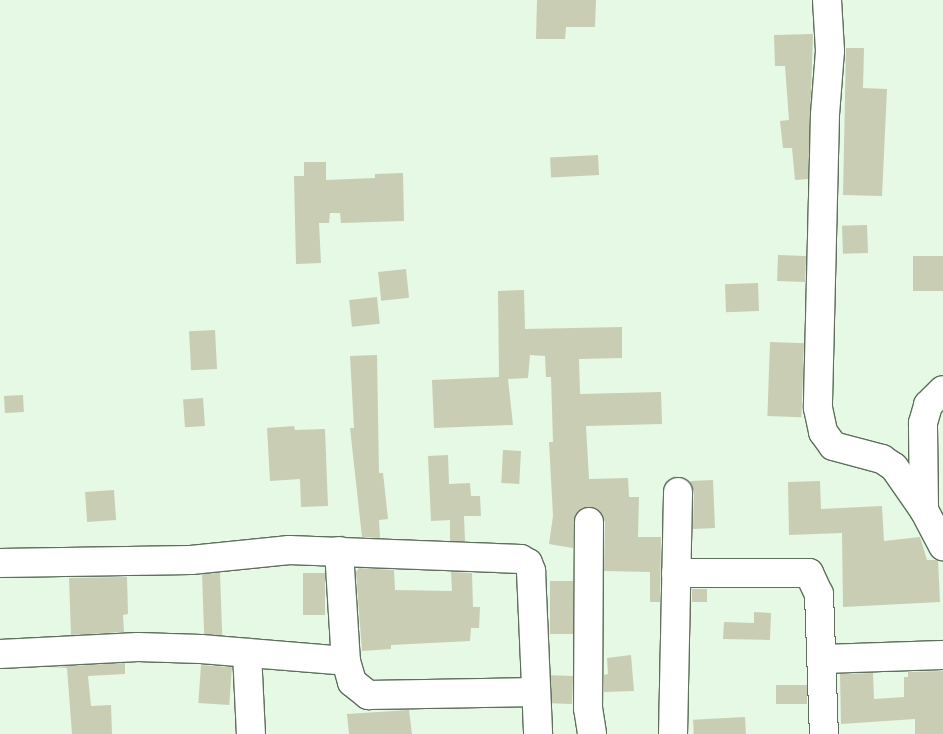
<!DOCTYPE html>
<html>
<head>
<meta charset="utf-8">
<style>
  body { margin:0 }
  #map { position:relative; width:943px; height:734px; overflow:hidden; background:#e6f9e4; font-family:Inter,sans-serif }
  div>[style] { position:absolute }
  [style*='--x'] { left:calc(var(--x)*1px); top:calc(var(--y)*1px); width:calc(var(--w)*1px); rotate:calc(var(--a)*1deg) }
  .building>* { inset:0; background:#c9cdb4; transform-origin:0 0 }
  .roads { filter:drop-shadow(1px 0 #5e6f5d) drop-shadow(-1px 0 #5e6f5d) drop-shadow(0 1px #5e6f5d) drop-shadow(0 -1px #5e6f5d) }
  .minor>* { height:28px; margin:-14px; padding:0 14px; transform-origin:14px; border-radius:14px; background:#fff }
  span { translate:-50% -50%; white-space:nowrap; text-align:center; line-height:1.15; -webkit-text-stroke:4px #e6f9e4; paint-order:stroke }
</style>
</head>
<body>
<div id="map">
  <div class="building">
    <i style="clip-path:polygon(537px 0,596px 0,595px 27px,566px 27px,565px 39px,536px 39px)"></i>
    <i style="clip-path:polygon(813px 34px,808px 179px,795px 180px,792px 148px,783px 148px,780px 121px,789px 120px,785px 66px,775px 66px,774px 35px)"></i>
    <i style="clip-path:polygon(846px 48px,864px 48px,863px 88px,887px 89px,882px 196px,843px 195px)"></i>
    <i style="left:598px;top:155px;width:20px;height:48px;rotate:87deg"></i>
    <i style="clip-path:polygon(304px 162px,326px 162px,326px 180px,375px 178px,375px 174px,403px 173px,404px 221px,341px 223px,340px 213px,330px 213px,329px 223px,319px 223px,321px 263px,296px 264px,294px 176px,304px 176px)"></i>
    <i style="left:867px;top:225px;width:28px;height:25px;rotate:88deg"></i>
    <i style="left:806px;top:256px;width:26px;height:28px;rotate:92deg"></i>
    <i style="left:913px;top:256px;width:30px;height:35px"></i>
    <i style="left:406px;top:269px;width:29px;height:28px;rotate:84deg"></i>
    <i style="left:758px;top:283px;width:28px;height:33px;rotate:88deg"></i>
    <i style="clip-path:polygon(524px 290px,525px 329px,622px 327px,622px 358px,579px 359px,580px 394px,661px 392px,662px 424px,586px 426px,589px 479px,628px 478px,629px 497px,639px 497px,638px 537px,661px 537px,660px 602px,650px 602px,650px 572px,604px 571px,605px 522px,596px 508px,582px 508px,576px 514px,573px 548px,549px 544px,553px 516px,549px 442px,553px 442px,551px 377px,546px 377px,545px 356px,530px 355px,528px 378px,508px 379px,513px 425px,434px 428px,432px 380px,499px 377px,498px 291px)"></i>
    <i style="left:377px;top:297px;width:27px;height:28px;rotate:84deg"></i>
    <i style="left:215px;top:330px;width:39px;height:26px;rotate:87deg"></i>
    <i style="left:770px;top:342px;width:34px;height:74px;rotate:2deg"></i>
    <i style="clip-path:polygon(377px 355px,379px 473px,383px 473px,388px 519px,379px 520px,380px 538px,362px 537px,350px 428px,354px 428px,350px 356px)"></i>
    <i style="left:23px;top:395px;width:17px;height:19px;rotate:87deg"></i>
    <i style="left:203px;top:398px;width:28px;height:20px;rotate:86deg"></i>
    <i style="clip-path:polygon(294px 426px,295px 430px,325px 429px,328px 506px,301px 507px,300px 479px,270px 481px,267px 428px)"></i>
    <i style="left:503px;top:450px;width:18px;height:33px;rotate:3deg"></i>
    <i style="clip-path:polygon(448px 455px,449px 484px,470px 483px,471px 496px,480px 496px,481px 516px,464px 516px,465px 541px,450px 541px,450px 520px,431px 521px,428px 456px)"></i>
    <i style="clip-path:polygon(713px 480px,715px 528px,693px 529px,694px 492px,690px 481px)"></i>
    <i style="clip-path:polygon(820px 481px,821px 509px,882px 506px,884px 541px,920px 537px,927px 560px,938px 560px,940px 602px,843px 607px,842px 533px,789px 535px,788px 482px)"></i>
    <i style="left:114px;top:490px;width:30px;height:29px;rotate:86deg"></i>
    <i style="clip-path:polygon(359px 568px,394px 570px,395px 590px,452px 591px,451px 572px,472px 573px,473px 607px,480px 607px,479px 628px,471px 628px,470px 641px,391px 645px,391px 649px,362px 651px,356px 572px)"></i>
    <i style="left:220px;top:573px;width:62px;height:18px;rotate:88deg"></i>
    <i style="left:303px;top:573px;width:22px;height:42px"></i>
    <i style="clip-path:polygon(127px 577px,128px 614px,123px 615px,124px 632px,71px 635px,69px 578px)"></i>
    <i style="left:550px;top:581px;width:23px;height:53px"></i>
    <i style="left:692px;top:589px;width:15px;height:13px"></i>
    <i style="clip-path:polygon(754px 612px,771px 613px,770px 640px,723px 639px,724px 622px,754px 623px)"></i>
    <i style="clip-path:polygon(631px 655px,634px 691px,604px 692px,604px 675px,608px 674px,607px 658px)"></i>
    <i style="clip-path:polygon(125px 663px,125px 674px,88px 676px,91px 706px,111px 705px,112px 734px,72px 734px,67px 668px,50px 667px)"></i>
    <i style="left:201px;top:665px;width:31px;height:38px;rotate:4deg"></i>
    <i style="clip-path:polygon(943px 671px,943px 734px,915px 734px,915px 719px,841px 724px,840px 674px,873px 673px,874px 699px,904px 697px,904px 677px,908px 677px,908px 672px)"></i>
    <i style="left:573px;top:676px;width:28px;height:22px;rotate:92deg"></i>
    <i style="left:807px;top:685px;width:19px;height:31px;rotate:90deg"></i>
    <i style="clip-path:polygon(409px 710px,412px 734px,349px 734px,347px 714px)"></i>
    <i style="left:745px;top:717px;width:17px;height:52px;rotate:87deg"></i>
  </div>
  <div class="roads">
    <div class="minor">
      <i style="--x:827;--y:0;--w:51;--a:86.6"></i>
      <i style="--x:830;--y:51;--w:64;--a:94.5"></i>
      <i style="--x:825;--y:115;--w:293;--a:91.4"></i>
      <i style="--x:818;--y:408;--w:25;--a:78"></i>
      <i style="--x:823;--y:432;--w:17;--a:54"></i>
      <i style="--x:833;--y:446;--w:51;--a:14.9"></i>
      <i style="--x:882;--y:459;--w:14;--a:34"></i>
      <i style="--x:894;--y:467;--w:52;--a:55.1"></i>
      <i style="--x:924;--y:510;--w:41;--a:62.2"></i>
      <i style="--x:924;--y:510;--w:87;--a:-90.7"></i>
      <i style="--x:923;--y:423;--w:19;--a:-74"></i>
      <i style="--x:928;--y:405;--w:21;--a:-45"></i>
      <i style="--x:589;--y:522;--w:186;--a:90.3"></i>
      <i style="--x:588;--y:708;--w:26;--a:81"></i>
      <i style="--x:339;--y:551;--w:110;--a:86.4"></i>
      <i style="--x:0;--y:563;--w:191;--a:-0.9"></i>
      <i style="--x:191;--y:560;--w:99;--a:-5.8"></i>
      <i style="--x:289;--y:550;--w:232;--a:2.2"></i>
      <i style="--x:521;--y:559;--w:8;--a:30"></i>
      <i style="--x:528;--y:563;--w:9;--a:69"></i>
      <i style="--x:531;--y:571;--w:163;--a:87.5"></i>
      <i style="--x:676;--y:573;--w:133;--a:0"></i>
      <i style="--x:809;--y:573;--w:23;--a:65"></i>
      <i style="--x:819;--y:594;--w:140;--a:88"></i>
      <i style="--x:247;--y:653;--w:81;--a:87.2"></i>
      <i style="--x:0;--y:654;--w:138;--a:-2.9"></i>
      <i style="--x:138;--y:647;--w:63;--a:1.8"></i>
      <i style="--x:201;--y:649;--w:145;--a:4.7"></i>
      <i style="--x:346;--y:661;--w:22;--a:74"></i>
      <i style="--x:352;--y:682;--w:21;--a:39"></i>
      <i style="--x:368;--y:695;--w:168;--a:-1"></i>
      <i style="--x:822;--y:659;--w:121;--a:-1.9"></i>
      <i style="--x:673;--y:734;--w:242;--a:-88.8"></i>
    </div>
  </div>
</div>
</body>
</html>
